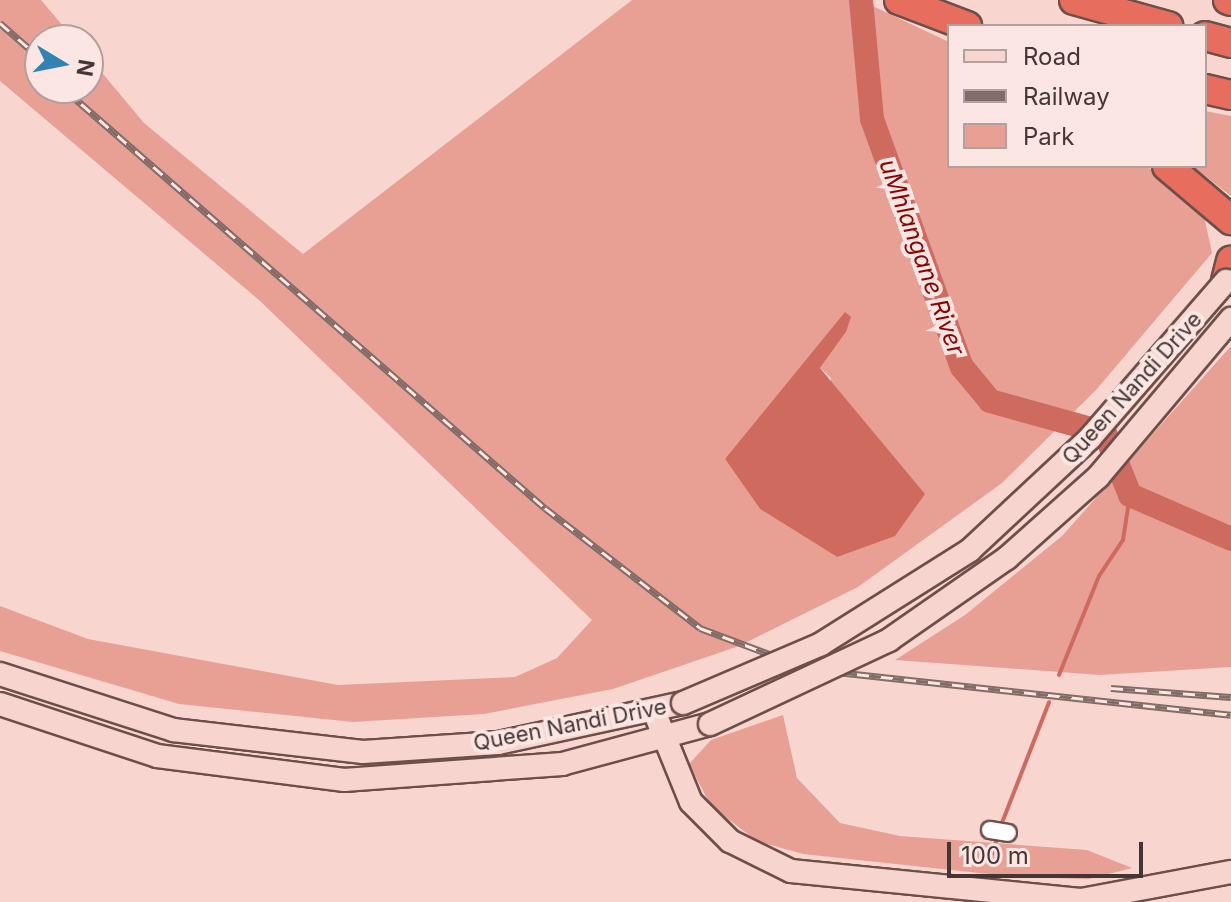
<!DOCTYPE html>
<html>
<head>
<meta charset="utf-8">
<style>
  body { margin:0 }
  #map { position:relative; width:1231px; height:902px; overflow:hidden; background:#f9d5cf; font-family:Inter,sans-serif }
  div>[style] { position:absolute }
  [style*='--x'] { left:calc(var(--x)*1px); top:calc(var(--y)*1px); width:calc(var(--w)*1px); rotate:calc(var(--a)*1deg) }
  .green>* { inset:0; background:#e8a095 }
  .water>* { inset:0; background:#cf6b5e }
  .stream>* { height:4px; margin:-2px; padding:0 2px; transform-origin:2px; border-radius:2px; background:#cf6b5e }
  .river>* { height:24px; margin:-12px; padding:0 12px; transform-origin:12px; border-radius:12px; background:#cf6b5e }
  .roads { filter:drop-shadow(2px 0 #6d4f4a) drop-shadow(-2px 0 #6d4f4a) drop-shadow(0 2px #6d4f4a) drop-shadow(0 -2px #6d4f4a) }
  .street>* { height:16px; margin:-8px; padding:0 8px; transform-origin:8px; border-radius:8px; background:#fff }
  .secondary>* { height:22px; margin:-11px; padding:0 11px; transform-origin:11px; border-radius:11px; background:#f8d4cf }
  .highway>* { height:28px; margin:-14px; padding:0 14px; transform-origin:14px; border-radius:14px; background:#e76e5f }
  .rail>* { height:7px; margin-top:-3.5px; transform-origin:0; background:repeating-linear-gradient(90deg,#fce6e3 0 12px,#816c68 0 24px); box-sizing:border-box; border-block:2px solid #816c68 }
  .bridges { filter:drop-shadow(2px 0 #6d4f4a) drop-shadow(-2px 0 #6d4f4a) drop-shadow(0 2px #6d4f4a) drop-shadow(0 -2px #6d4f4a) }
  .secondary-bridge>* { height:22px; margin:-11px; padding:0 11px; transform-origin:11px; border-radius:11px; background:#f8d4cf }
  span { translate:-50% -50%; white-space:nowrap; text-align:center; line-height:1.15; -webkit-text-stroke:8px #fce6e3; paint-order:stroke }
  .street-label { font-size:22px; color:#443634 }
  .water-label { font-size:24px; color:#880505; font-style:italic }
  .legend { position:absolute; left:947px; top:24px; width:260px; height:144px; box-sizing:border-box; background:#fce6e3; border:2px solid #b2a09d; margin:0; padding:10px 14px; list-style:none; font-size:24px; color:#443634 }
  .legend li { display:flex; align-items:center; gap:16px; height:40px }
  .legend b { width:40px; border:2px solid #b2a09d }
  .north { position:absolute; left:24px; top:24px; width:80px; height:80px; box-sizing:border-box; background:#fce6e3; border:2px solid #b2a09d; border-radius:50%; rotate:100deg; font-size:22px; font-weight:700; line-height:32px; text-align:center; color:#443634 }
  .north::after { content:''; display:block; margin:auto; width:28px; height:36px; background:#3183b4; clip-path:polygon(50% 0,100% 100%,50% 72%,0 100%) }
  .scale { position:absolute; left:947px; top:842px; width:196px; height:36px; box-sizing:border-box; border:4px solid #443634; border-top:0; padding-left:10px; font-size:24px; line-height:28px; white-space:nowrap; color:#443634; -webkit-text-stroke:6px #fce6e3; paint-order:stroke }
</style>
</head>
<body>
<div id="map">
  <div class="green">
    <i style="clip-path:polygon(evenodd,0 0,41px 0,75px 40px,40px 40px,40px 88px,88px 88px,88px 56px,144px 123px,303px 254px,632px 0,860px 0,949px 42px,949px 166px,1147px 166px,1204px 216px,1212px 253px,1096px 390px,1002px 483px,858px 587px,739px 646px,613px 689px,484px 714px,353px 722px,179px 704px,0 651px,0 606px,88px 639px,338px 685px,515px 677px,557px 658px,592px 620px,260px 301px,0 81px,0 0,846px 332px,820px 368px,831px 378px,837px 557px,760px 509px,725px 459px,846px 332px)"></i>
    <i style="clip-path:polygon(1205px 111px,1231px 116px,1231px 196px,1192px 166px,1205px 166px)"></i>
    <i style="clip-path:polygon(1231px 346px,1231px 667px,1100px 675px,895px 660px,965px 615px,1062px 536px)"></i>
    <i style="clip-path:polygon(783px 715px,797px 778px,840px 823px,900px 836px,1087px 850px,1132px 868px,1089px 879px,1016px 877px,803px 854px,757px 841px,711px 806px,689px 764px,711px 740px)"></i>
  </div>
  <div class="water">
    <i style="clip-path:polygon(845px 312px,851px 317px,846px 332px,820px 368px,925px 494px,895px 536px,837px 557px,760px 509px,725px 459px)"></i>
  </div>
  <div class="stream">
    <i style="--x:1059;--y:675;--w:107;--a:-68"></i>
    <i style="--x:1099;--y:576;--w:43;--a:-56.3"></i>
    <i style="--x:1123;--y:540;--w:46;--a:-81.2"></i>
    <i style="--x:1000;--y:828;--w:135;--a:-68.7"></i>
    <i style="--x:991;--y:856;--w:21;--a:-71"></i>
  </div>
  <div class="river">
    <i style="--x:861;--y:0;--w:120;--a:84.7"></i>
    <i style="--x:872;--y:119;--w:264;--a:70.1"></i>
    <i style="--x:962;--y:367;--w:44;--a:50.5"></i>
    <i style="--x:990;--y:401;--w:119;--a:15.5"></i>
    <i style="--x:1105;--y:433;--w:67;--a:68"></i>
    <i style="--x:1130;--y:495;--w:110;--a:23.5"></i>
  </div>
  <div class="roads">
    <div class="street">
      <i style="--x:990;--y:830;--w:18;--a:9"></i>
    </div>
    <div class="secondary">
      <i style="--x:0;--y:674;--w:182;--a:17.9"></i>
      <i style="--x:173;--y:730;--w:191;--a:6.6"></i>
      <i style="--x:363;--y:752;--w:135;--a:-3.8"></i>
      <i style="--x:498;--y:743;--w:189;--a:-12.2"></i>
      <i style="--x:0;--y:704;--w:165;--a:18.3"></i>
      <i style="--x:157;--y:756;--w:189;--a:7.3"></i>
      <i style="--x:344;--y:780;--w:219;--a:-4.2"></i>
      <i style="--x:562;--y:764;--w:153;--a:-15.1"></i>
      <i style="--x:654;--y:711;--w:98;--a:67.9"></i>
      <i style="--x:691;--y:802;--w:55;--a:45"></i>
      <i style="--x:730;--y:841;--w:68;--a:26.2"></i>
      <i style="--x:791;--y:871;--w:291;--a:5.7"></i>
      <i style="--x:1081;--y:900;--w:153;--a:-10.6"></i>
    </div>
    <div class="highway">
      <i style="--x:899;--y:0;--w:73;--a:20.9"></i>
      <i style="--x:1074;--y:0;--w:98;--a:15.5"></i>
      <i style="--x:1228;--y:0;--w:3;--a:18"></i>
      <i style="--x:1205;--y:36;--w:27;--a:15"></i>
      <i style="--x:1205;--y:89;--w:27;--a:13"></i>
      <i style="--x:1167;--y:166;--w:84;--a:40.2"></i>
      <i style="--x:1226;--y:281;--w:21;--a:-76"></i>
    </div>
  </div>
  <div class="rail">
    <i style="--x:0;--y:23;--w:53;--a:41.2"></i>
    <i style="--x:63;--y:88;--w:639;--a:41.07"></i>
    <i style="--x:545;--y:508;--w:196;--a:37.7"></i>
    <i style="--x:700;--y:628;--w:116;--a:20.6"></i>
    <i style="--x:809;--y:669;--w:424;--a:6.2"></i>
    <i style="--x:1111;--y:688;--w:120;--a:4.3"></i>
  </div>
  <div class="bridges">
    <div class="secondary-bridge">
      <i style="--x:683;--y:703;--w:150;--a:-23.1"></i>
      <i style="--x:821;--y:644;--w:176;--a:-32.2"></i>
      <i style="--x:970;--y:550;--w:164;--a:-43"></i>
      <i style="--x:1090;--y:438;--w:208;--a:-49.1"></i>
      <i style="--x:710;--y:724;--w:198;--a:-25.1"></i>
      <i style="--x:889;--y:640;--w:144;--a:-34.8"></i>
      <i style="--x:1007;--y:558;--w:122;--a:-41.7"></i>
      <i style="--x:1098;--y:477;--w:207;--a:-49.9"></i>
    </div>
  </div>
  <div class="street-label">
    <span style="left:1132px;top:388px;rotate:-48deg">Queen Nandi Drive</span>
    <span style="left:570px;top:725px;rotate:-11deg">Queen Nandi Drive</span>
  </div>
  <div class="water-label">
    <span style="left:922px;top:257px;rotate:70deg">uMhlangane River</span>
  </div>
  <ul class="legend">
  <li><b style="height:10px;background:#f8d4cf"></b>Road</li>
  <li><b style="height:10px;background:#816c68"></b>Railway</li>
  <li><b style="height:22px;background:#e8a095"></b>Park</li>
  </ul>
  <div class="north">N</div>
  <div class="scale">100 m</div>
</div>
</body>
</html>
